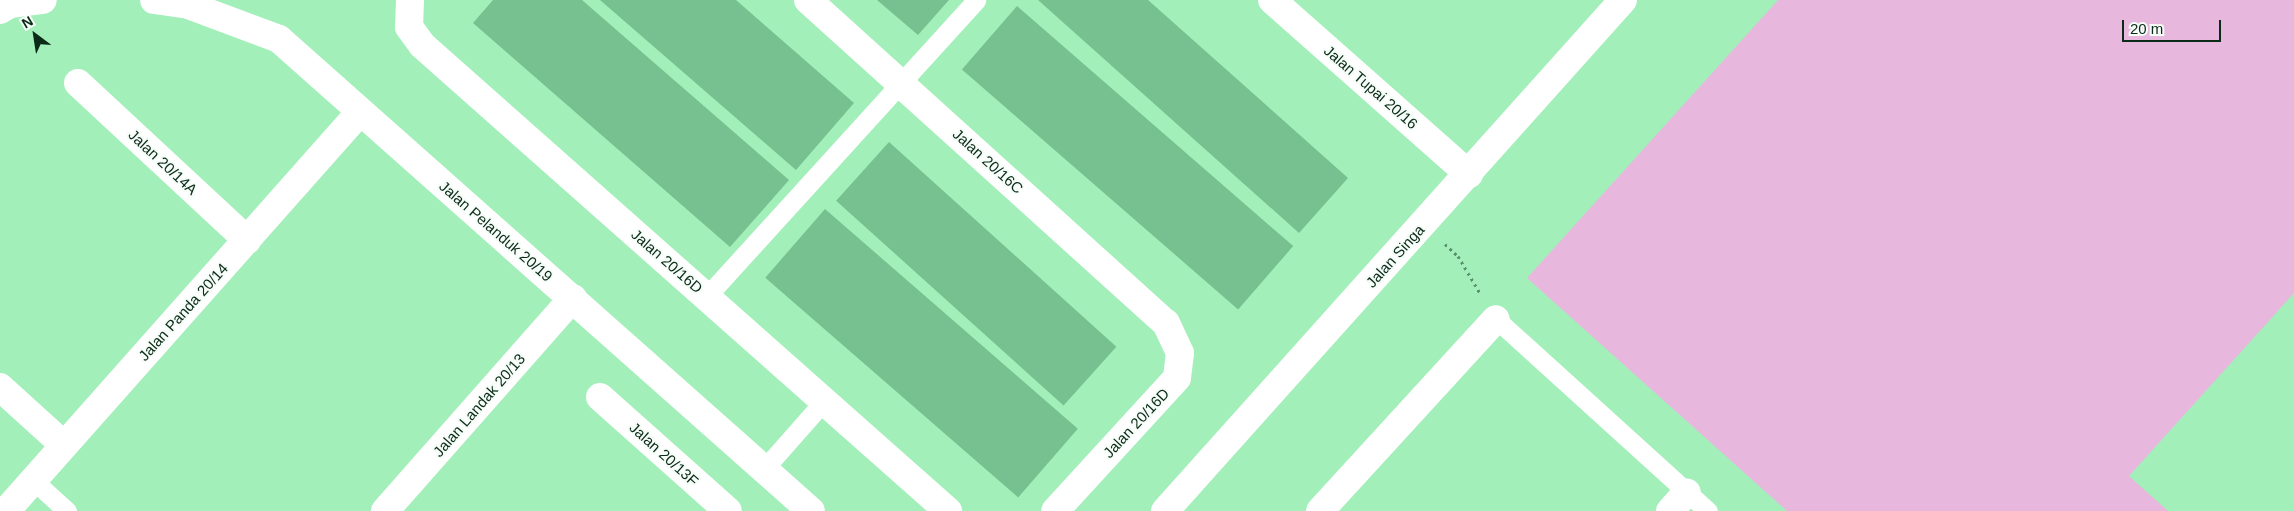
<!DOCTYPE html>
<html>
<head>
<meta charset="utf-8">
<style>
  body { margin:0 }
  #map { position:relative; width:2294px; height:511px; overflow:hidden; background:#a3efba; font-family:Helvetica,sans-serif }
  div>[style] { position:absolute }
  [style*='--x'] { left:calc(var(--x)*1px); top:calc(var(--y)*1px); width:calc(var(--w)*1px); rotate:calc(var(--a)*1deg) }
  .green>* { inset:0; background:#e7b7dd }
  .building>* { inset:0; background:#76c18f; transform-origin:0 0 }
  .path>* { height:3px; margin-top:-1.5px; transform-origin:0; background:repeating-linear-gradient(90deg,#5a906c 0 2.5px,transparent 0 6.5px) }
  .service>* { height:19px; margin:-9.5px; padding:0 9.5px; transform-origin:9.5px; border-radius:9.5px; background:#fff }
  .minor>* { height:28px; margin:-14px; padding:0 14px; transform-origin:14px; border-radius:14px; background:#fff }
  .tertiary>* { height:28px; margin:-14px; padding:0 14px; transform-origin:14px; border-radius:14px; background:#fff }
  span { translate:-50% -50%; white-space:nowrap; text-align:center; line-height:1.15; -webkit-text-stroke:4px #f6fdf8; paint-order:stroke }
  .street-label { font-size:15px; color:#0b2b18 }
  .north { position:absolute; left:10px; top:10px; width:50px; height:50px; -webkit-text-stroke:4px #f6fdf8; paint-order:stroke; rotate:329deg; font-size:14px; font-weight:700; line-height:20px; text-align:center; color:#0b2b18 }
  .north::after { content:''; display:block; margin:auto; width:18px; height:22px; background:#0b2b18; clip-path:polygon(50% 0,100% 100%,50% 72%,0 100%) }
  .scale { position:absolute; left:2122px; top:20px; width:99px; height:22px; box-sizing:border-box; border:2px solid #0b2b18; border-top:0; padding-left:6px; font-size:15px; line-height:18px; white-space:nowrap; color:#0b2b18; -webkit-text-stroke:4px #f6fdf8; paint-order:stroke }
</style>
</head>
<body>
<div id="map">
  <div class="green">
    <i style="clip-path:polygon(1778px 0,2294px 0,2294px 293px,2129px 476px,2168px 511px,1787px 511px,1527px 278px)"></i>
  </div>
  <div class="building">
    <i style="clip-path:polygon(493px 0,582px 0,789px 180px,730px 247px,473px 23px)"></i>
    <i style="clip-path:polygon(600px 0,736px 0,854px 103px,796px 170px)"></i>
    <i style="clip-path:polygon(877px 0,949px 0,918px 35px)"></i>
    <i style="clip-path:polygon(1038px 0,1148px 0,1348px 178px,1299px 233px)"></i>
    <i style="left:1017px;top:6px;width:366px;height:84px;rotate:41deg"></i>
    <i style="left:889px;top:142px;width:306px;height:79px;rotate:42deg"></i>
    <i style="left:825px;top:209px;width:335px;height:91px;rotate:41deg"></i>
  </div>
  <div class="path">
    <i style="--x:1445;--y:244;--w:18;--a:43"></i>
    <i style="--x:1458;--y:256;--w:43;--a:59.3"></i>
  </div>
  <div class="service">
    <i style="--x:707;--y:296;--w:400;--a:-47.7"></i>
    <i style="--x:1496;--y:319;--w:286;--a:42.2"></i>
    <i style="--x:764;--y:469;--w:91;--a:-48.6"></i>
    <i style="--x:33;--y:480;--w:46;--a:42.4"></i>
  </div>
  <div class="minor">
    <i style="--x:410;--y:0;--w:27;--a:92"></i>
    <i style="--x:409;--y:27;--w:22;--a:54"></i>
    <i style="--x:422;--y:45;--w:703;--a:41.54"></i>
    <i style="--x:808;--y:0;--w:482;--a:42.1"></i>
    <i style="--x:1166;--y:323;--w:33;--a:65"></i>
    <i style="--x:1180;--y:353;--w:25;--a:97"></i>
    <i style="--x:1177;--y:378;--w:180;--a:132.5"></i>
    <i style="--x:1272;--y:0;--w:263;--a:41.5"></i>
    <i style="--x:78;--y:83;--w:231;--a:42.9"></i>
    <i style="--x:0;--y:387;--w:86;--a:42.2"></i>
    <i style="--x:600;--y:397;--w:171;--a:41.7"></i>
    <i style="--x:6;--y:511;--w:533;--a:-48.42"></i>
    <i style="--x:385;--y:511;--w:284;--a:-48.6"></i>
    <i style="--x:1320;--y:511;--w:260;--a:-47.5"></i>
    <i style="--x:1670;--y:511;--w:25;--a:-48"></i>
  </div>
  <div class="tertiary">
    <i style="--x:154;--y:0;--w:34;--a:8"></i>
    <i style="--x:188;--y:5;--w:97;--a:20.5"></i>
    <i style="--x:279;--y:39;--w:711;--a:41.58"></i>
    <i style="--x:0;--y:10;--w:12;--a:-31"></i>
    <i style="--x:10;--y:4;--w:33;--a:-7"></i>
    <i style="--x:1165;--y:511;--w:686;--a:-48.13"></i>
  </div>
  <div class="street-label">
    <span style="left:1371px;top:87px;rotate:41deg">Jalan Tupai 20/16</span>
    <span style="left:988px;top:161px;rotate:42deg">Jalan 20/16C</span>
    <span style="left:163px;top:162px;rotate:43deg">Jalan 20/14A</span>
    <span style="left:496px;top:231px;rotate:41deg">Jalan Pelanduk 20/19</span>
    <span style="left:1395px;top:256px;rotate:-48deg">Jalan Singa</span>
    <span style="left:667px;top:261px;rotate:41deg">Jalan 20/16D</span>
    <span style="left:183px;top:312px;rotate:-48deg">Jalan Panda 20/14</span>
    <span style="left:479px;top:405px;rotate:-49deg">Jalan Landak 20/13</span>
    <span style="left:1136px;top:423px;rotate:-47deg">Jalan 20/16D</span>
    <span style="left:664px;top:454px;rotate:42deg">Jalan 20/13F</span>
  </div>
  <div class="north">N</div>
  <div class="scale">20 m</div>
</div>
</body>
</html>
